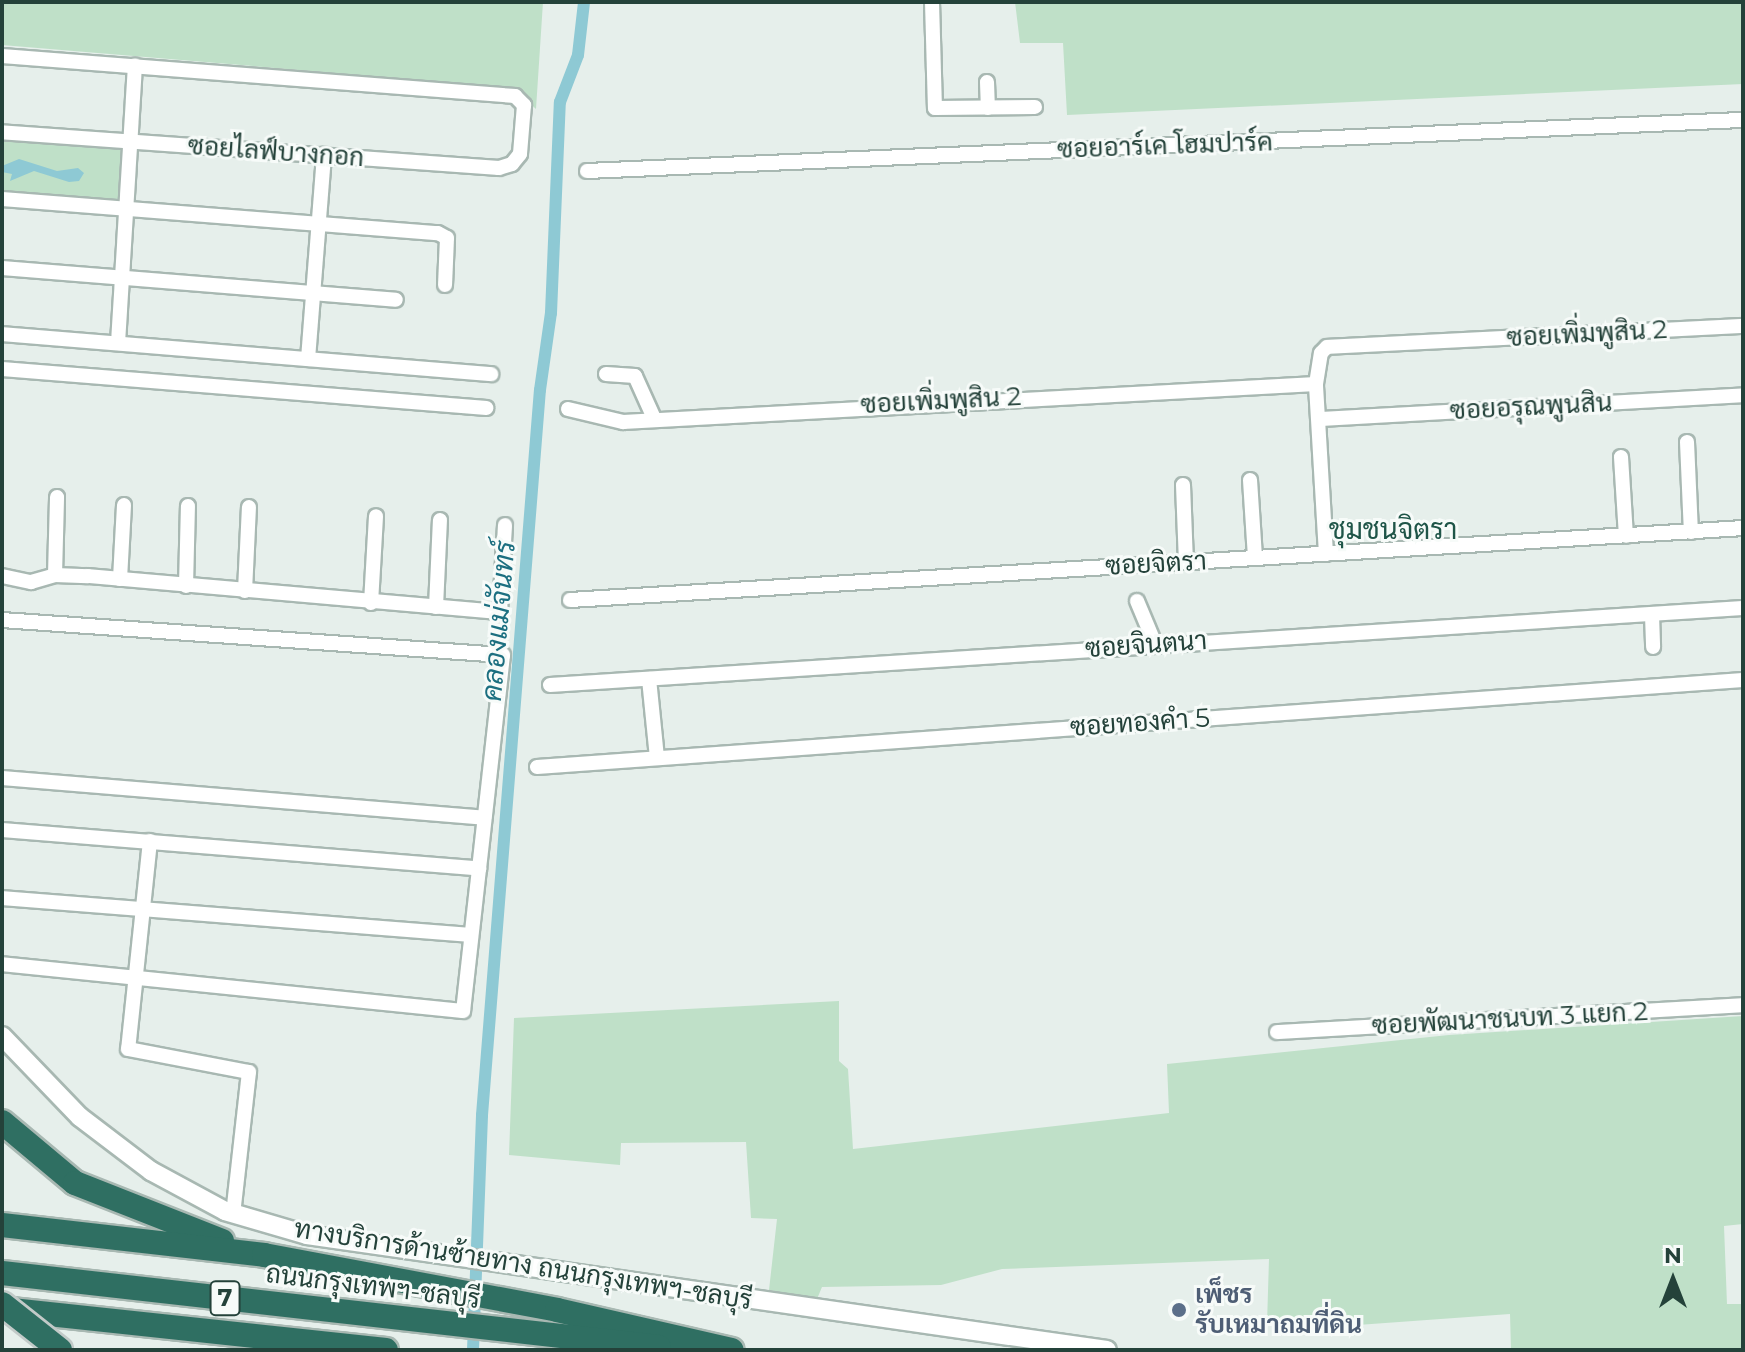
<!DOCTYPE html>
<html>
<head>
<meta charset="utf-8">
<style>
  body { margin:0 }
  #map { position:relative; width:1745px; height:1352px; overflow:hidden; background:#e6efeb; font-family:Montserrat,Sarabun,sans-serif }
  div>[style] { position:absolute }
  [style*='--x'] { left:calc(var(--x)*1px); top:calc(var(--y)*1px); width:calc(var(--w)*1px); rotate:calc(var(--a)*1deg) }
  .green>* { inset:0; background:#bfe0c8; transform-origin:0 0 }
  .water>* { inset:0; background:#8ec9d4 }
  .canal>* { height:12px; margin:-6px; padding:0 6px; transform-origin:6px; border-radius:6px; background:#8ec9d4 }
  .roads { filter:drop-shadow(2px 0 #a8b8b2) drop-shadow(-2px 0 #a8b8b2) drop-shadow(0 2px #a8b8b2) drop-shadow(0 -2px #a8b8b2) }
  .minor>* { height:14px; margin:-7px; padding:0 7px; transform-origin:7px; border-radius:7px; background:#fff }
  .secondary>* { height:18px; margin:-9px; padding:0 9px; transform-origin:9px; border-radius:9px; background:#fff }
  .motorway>* { height:24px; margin:-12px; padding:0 12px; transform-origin:12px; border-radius:12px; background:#2f6f62 }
  .bridges { filter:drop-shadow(2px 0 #c2cac8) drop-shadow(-2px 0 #c2cac8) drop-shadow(0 2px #c2cac8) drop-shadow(0 -2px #c2cac8) }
  .motorway-bridge>* { height:24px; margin:-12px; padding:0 12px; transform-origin:12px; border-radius:12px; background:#2f6f62 }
  .dots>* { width:22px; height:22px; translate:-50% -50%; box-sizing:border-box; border:4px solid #f7fbf9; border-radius:50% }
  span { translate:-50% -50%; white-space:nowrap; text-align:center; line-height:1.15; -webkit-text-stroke:6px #f7fbf9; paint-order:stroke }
  .shield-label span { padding:2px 6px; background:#f7fbf9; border:2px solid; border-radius:6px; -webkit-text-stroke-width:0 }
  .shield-label { font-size:24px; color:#24423a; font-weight:700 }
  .street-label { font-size:26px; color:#24423a }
  .service-label { font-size:26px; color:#4e5e75; font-weight:700 }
  .left { translate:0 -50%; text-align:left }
  .neighbourhood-label { font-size:28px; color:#1f5548 }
  .water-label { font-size:28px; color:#1c6f80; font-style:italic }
  .frame { position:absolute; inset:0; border:4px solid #24423a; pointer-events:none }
  .north { position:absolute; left:1633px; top:1240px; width:80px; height:80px; -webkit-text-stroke:6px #f7fbf9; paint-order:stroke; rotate:0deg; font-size:22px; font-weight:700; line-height:32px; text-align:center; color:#24423a }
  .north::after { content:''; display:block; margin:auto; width:28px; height:36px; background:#24423a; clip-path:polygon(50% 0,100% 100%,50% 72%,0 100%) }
</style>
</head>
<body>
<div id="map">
  <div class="green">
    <i style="clip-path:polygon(2px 2px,543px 2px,536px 109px,513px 88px,2px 45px)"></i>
    <i style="clip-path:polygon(1015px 2px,1743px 2px,1743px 84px,1067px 115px,1063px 43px,1020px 43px)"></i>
    <i style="left:2px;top:139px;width:121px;height:55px;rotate:5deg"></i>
    <i style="clip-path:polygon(839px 1001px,839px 1061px,848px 1069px,853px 1149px,1169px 1113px,1167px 1064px,1449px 1035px,1743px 1016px,1743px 1224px,1724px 1226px,1727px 1304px,1743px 1304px,1743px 1350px,1511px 1350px,1510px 1314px,1316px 1328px,1267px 1324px,1269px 1259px,1002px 1269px,941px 1285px,822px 1287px,817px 1299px,769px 1290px,777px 1219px,751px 1218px,746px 1142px,621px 1143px,620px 1165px,509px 1155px,514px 1018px)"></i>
  </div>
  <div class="water">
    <i style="clip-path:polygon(19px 159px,57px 171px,78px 168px,84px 173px,79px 181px,69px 182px,34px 171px,10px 181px,12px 174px,2px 172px,2px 166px)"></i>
  </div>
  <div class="canal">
    <i style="--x:473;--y:1350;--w:235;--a:-87.8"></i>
    <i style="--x:482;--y:1115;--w:727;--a:-85.43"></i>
    <i style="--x:540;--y:390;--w:78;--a:-81.9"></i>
    <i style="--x:551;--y:313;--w:211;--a:-87.6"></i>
    <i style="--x:560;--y:102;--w:50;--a:-69"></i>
    <i style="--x:578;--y:55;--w:53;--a:-83.5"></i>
  </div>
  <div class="roads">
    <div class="minor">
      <i style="--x:932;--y:2;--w:106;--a:88.4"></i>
      <i style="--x:935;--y:108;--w:100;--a:-0.6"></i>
      <i style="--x:2;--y:56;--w:515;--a:4.46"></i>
      <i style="--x:515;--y:96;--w:13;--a:45"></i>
      <i style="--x:524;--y:105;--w:49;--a:94.7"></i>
      <i style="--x:520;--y:154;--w:13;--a:129"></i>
      <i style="--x:512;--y:164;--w:14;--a:163"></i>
      <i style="--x:499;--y:168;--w:498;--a:-175.9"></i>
      <i style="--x:987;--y:82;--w:26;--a:88"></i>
      <i style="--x:587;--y:171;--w:1157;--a:-2.53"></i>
      <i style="--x:2;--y:199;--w:437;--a:4.5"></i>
      <i style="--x:438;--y:233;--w:10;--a:29"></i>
      <i style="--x:447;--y:238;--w:47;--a:92.4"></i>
      <i style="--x:2;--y:268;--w:395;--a:4.6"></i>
      <i style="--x:2;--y:334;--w:491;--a:4.7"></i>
      <i style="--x:118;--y:343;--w:278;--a:-86.5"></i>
      <i style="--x:308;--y:359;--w:205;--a:-85.5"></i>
      <i style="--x:2;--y:369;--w:486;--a:4.6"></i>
      <i style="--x:606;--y:374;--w:29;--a:4"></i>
      <i style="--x:635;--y:376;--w:44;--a:65.8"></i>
      <i style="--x:568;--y:409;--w:57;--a:13.3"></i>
      <i style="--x:623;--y:422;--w:694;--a:-3.14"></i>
      <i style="--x:1319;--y:419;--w:425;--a:-3.2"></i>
      <i style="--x:1687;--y:442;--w:90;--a:87.5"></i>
      <i style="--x:1621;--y:457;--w:79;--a:86.4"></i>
      <i style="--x:1250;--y:480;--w:78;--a:86.3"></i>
      <i style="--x:1183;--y:485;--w:77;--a:87.8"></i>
      <i style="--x:1326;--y:554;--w:170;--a:-93.4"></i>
      <i style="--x:1316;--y:384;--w:31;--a:-81"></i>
      <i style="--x:1321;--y:353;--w:8;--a:-45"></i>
      <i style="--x:1327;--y:347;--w:417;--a:-2.9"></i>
      <i style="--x:55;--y:575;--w:78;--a:-88.5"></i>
      <i style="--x:2;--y:576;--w:30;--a:12"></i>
      <i style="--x:31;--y:582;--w:25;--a:-16"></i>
      <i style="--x:55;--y:575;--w:33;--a:2"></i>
      <i style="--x:88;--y:576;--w:414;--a:5"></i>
      <i style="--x:500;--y:612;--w:87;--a:-86.7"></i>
      <i style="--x:120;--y:579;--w:74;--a:-86.9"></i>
      <i style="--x:186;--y:586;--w:80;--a:-88.6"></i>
      <i style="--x:245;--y:591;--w:84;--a:-87.3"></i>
      <i style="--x:570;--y:600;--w:1175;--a:-3.51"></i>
      <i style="--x:1137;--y:601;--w:47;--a:67.3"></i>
      <i style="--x:371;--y:603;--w:87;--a:-86.7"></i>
      <i style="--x:436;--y:607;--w:87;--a:-87.4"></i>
      <i style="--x:1652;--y:615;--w:32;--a:88"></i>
      <i style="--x:2;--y:620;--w:502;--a:4"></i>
      <i style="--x:503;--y:655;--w:358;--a:96.4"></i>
      <i style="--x:463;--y:1011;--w:463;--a:-174.2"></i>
      <i style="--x:649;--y:679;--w:79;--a:84.2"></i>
      <i style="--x:550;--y:685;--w:1195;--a:-3.69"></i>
      <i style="--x:537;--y:767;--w:1209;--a:-4.13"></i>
      <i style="--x:2;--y:778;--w:484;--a:4.7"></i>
      <i style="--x:2;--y:830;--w:479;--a:4.6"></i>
      <i style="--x:150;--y:841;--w:209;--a:96"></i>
      <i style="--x:128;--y:1049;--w:123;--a:10.8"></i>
      <i style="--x:249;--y:1072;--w:143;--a:96.4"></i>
      <i style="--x:2;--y:898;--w:470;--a:4.5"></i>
      <i style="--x:1277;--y:1032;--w:467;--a:-3.3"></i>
    </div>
    <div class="secondary">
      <i style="--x:2;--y:1036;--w:112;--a:46.1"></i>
      <i style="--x:80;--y:1117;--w:89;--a:37.3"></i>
      <i style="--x:151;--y:1171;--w:84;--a:28.4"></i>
      <i style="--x:225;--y:1211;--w:85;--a:16.3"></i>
      <i style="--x:307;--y:1235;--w:808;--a:8.18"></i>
    </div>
    <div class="motorway">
      <i style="--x:2;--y:1122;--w:95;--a:39.9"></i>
      <i style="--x:75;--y:1183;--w:158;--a:21.5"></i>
      <i style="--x:2;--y:1225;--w:264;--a:6.5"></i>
      <i style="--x:264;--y:1255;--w:298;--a:10.6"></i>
      <i style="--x:557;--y:1310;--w:179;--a:12.9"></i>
      <i style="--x:2;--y:1273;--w:661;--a:6.43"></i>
      <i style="--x:2;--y:1309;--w:386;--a:6.1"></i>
    </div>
  </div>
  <div class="bridges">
    <div class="motorway-bridge">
      <i style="--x:2;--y:1304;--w:74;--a:38.4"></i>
    </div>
  </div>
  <div class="dots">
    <i style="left:1179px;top:1310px;background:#5c6f8a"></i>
  </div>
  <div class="shield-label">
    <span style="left:225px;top:1298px">7</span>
  </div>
  <div class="street-label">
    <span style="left:1165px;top:146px;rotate:-2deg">ซอยอาร์เค โฮมปาร์ค</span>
    <span style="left:276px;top:152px;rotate:4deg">ซอยไลฟ์บางกอก</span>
    <span style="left:1587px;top:334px;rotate:-3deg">ซอยเพิ่มพูสิน 2</span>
    <span style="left:941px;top:401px;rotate:-3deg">ซอยเพิ่มพูสิน 2</span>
    <span style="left:1531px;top:407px;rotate:-3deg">ซอยอรุณพูนสิน</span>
    <span style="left:1156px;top:564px;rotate:-3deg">ซอยจิตรา</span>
    <span style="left:1146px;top:645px;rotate:-4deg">ซอยจินตนา</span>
    <span style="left:1140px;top:723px;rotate:-4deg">ซอยทองคำ 5</span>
    <span style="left:1510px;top:1019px;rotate:-3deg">ซอยพัฒนาชนบท 3 แยก 2</span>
    <span style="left:523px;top:1265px;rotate:9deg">ทางบริการด้านซ้ายทาง ถนนกรุงเทพฯ-ชลบุรี</span>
    <span style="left:373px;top:1287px;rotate:7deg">ถนนกรุงเทพฯ-ชลบุรี</span>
  </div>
  <div class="service-label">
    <span class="left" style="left:1195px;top:1310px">เพ็ชร<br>รับเหมาถมที่ดิน</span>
  </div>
  <div class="neighbourhood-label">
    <span style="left:1393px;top:529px">ชุมชนจิตรา</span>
  </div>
  <div class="water-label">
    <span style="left:498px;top:621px;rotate:-85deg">คลองแม่จันทร์</span>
  </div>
  <div class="frame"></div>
  <div class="north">N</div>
</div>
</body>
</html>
